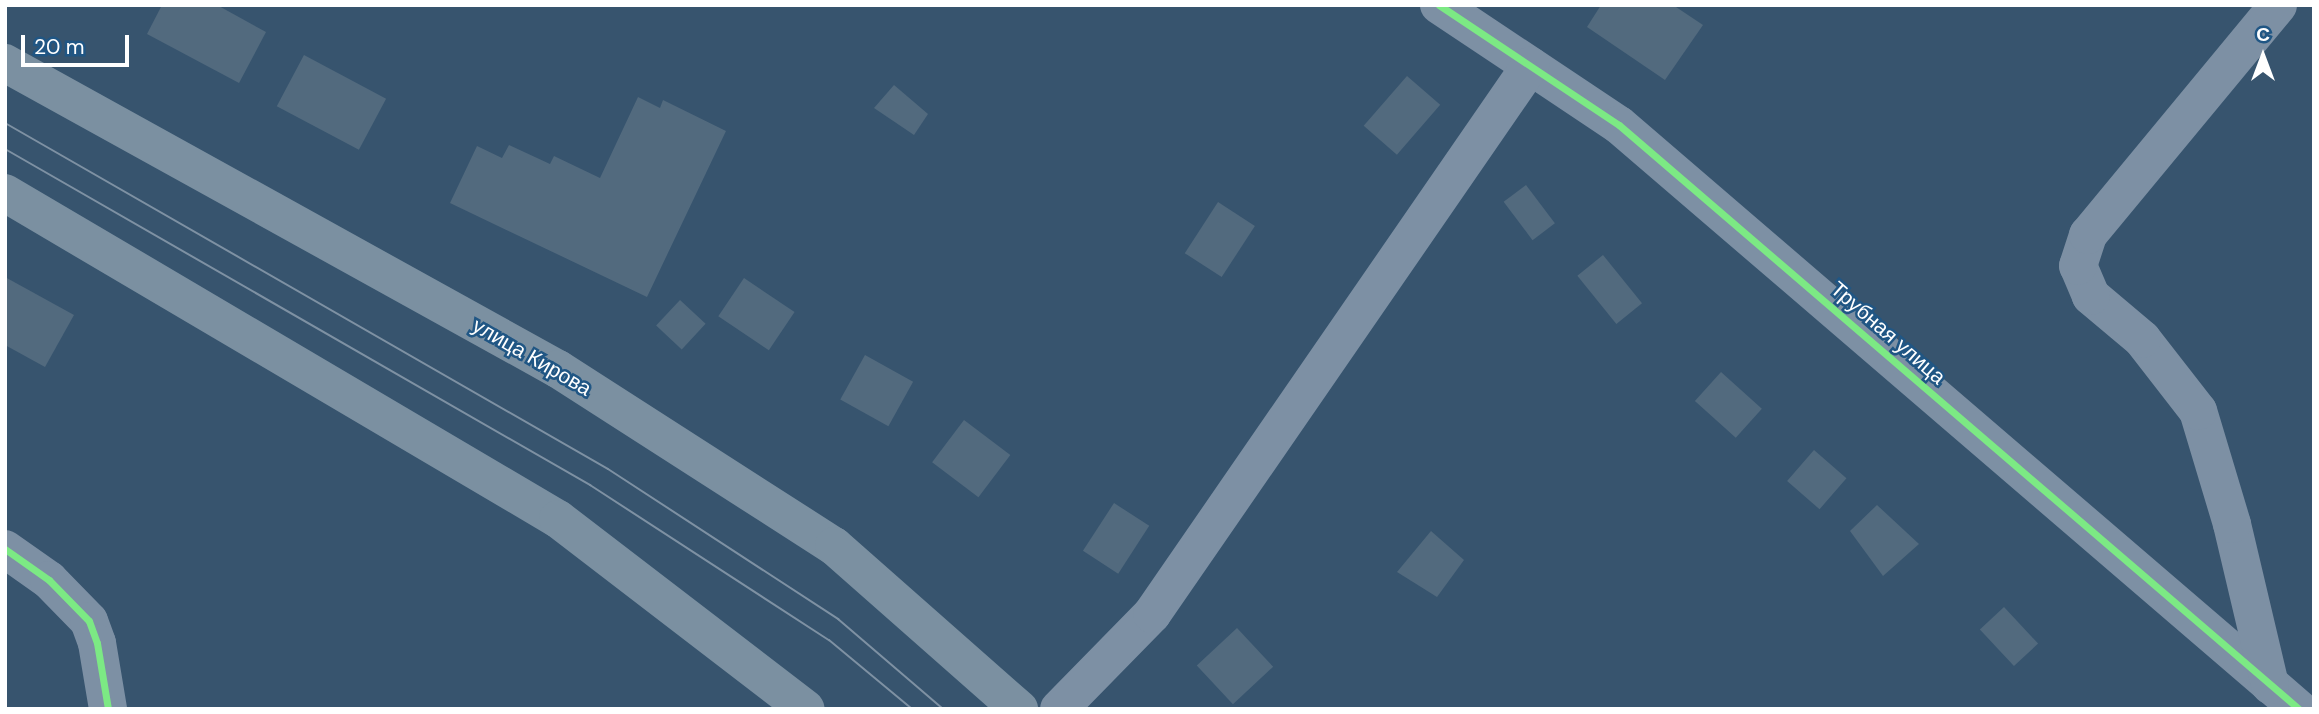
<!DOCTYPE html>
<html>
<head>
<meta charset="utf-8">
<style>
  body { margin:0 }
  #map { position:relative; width:2319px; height:714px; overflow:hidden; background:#37546e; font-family:"DM Sans",sans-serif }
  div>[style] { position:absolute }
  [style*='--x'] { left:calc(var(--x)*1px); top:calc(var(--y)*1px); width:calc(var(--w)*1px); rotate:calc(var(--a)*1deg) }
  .building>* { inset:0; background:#526a7e; transform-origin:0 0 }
  .minor>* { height:38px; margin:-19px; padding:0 19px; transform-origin:19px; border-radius:19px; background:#7d90a4 }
  .major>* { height:38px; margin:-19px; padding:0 19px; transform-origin:19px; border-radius:19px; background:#7b90a1 }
  .tram>* { height:2px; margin:-1px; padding:0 1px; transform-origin:1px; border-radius:1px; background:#7e91a3 }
  .cycleway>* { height:7px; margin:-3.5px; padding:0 3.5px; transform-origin:3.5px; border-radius:3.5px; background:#7ce984 }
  span { translate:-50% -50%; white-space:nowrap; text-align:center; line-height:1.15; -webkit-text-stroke:5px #205684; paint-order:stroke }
  .street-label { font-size:21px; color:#fff }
  .frame { position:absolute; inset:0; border:7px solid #fff; pointer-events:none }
  .north { position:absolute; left:2228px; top:21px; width:70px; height:70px; -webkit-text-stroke:5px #205684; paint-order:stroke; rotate:0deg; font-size:19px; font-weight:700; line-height:28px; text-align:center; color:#fff }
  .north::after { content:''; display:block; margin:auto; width:24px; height:32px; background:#fff; clip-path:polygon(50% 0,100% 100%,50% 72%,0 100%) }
  .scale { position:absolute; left:21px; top:35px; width:108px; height:32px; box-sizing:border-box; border:4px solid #fff; border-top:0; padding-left:9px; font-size:21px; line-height:24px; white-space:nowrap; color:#fff; -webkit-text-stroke:5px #205684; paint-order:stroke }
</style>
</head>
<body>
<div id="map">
  <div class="building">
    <i style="clip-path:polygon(162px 5px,217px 5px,266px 32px,239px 83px,147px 34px)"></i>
    <i style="clip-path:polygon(1601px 5px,1673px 5px,1703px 25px,1665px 80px,1587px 27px)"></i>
    <i style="left:304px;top:55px;width:93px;height:58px;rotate:28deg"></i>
    <i style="left:1407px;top:76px;width:44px;height:66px;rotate:41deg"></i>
    <i style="clip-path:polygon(894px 85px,928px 114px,914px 135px,874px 108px)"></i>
    <i style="clip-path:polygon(638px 97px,660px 108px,663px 100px,726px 131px,647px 297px,450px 203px,477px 146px,502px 158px,509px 145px,550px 164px,554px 156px,600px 178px)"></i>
    <i style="left:1526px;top:185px;width:48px;height:28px;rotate:53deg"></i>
    <i style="left:1218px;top:202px;width:44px;height:61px;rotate:33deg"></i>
    <i style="left:1603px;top:255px;width:62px;height:33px;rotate:51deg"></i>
    <i style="clip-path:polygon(5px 277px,74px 315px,45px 367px,5px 345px)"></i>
    <i style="left:744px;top:278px;width:61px;height:46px;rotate:34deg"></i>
    <i style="left:680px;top:300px;width:35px;height:35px;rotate:43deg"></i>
    <i style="left:865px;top:355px;width:55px;height:51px;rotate:29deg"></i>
    <i style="left:1721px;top:372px;width:55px;height:39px;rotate:42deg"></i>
    <i style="left:964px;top:420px;width:58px;height:53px;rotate:37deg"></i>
    <i style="left:1814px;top:450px;width:43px;height:41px;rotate:41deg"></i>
    <i style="left:1114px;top:503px;width:42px;height:57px;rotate:33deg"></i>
    <i style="clip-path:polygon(1877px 505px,1919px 544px,1883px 576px,1850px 531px)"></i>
    <i style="clip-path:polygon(1431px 531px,1464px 560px,1437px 597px,1397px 572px)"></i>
    <i style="left:2004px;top:607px;width:50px;height:33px;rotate:47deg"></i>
    <i style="left:1237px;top:628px;width:53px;height:55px;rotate:47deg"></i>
  </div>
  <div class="minor">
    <i style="--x:1439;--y:5;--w:216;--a:33.7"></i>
    <i style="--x:1619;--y:125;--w:896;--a:40.66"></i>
    <i style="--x:5;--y:549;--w:54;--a:35.2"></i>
    <i style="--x:49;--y:580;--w:57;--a:45.7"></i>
    <i style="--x:89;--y:621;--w:23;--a:70"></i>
    <i style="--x:97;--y:643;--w:67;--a:80.5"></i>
    <i style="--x:2270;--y:685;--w:165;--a:-103.3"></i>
    <i style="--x:2232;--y:524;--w:118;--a:-106.7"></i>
    <i style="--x:2198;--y:411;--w:91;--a:-127.9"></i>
    <i style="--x:2142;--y:339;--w:67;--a:-139.9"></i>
    <i style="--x:2091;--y:296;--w:33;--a:-113"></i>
    <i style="--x:2078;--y:266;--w:33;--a:-72"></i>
    <i style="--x:2088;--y:235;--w:298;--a:-50.4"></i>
    <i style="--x:1059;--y:709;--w:133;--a:-45.6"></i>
    <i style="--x:1152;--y:614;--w:666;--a:-55.4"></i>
  </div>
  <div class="major">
    <i style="--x:5;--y:63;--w:632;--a:28.96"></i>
    <i style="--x:558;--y:369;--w:328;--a:32.7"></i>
    <i style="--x:834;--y:546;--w:247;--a:41.4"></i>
    <i style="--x:5;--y:193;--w:642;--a:30.52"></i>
    <i style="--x:558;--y:519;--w:312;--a:37.5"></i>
  </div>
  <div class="tram">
    <i style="--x:5;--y:123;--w:695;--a:29.85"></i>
    <i style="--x:608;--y:469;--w:275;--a:33.1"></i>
    <i style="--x:838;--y:619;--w:138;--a:40.6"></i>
    <i style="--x:5;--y:149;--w:675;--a:29.87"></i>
    <i style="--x:590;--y:485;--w:285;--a:33"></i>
    <i style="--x:829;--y:640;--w:108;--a:39.7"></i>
  </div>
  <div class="cycleway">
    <i style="--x:1439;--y:5;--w:216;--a:33.7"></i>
    <i style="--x:1619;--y:125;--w:896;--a:40.66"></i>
    <i style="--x:5;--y:549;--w:54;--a:35.2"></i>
    <i style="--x:49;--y:580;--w:57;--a:45.7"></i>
    <i style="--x:89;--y:621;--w:23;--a:70"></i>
    <i style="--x:97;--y:643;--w:67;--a:80.5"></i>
  </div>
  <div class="street-label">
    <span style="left:1888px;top:333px;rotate:41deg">Трубная улица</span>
    <span style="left:532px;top:357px;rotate:30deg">улица Кирова</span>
  </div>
  <div class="frame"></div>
  <div class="north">С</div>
  <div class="scale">20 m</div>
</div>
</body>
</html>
